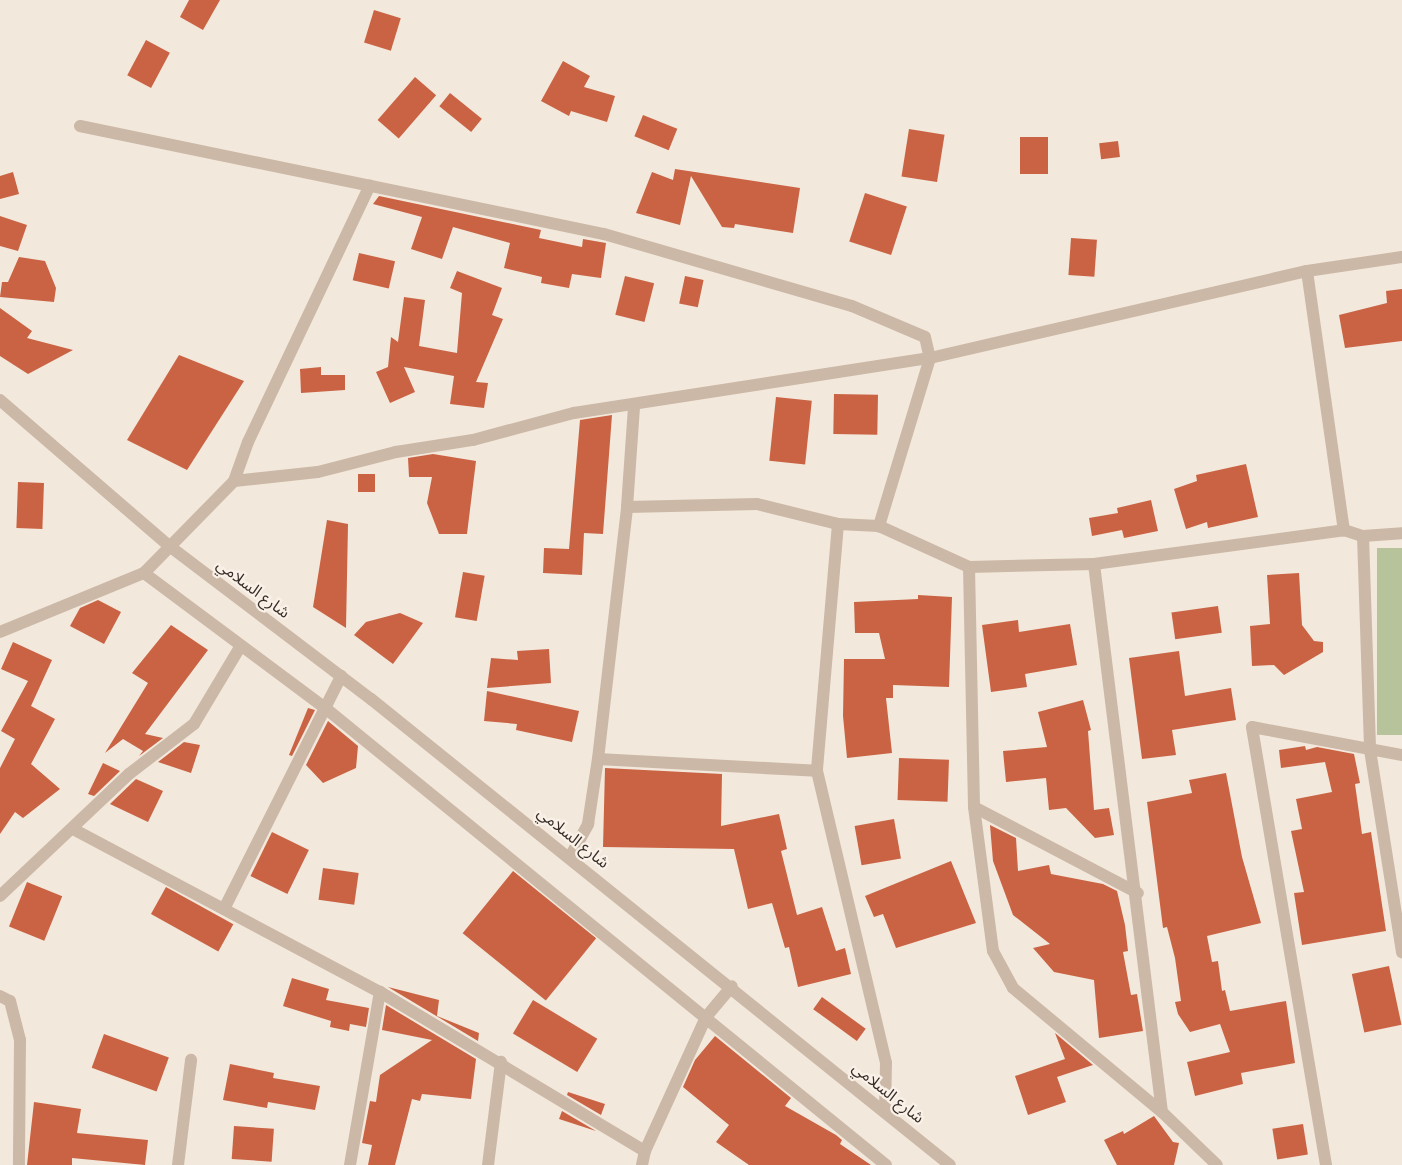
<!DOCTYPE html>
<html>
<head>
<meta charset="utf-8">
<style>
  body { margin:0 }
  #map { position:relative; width:1402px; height:1165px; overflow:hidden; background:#f3e8dc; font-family:"Space Grotesk","Noto Sans Arabic",sans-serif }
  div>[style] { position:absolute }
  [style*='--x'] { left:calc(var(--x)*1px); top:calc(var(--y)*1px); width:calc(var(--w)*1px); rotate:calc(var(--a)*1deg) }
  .green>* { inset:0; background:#b6c39b; transform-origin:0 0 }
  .building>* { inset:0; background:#ca6343; transform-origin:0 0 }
  .street>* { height:12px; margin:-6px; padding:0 6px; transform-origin:6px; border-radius:6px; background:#cbb8a7 }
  span { translate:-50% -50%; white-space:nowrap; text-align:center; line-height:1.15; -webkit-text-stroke:4.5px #faf2e9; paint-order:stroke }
  .street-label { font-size:16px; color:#382d28 }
</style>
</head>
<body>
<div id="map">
  <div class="green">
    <i style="left:1402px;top:548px;width:187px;height:25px;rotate:90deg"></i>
  </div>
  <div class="building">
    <i style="clip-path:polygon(189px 0,220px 0,203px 30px,180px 17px)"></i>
    <i style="left:374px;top:10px;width:28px;height:34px;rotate:17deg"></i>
    <i style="left:146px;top:40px;width:27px;height:40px;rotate:28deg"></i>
    <i style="clip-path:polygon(563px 61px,590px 76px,584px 87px,615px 96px,607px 122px,571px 111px,569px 116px,541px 101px)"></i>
    <i style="left:415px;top:77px;width:28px;height:57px;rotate:41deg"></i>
    <i style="left:450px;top:93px;width:41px;height:17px;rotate:39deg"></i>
    <i style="left:643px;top:115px;width:37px;height:23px;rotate:22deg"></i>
    <i style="left:909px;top:129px;width:36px;height:48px;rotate:9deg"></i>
    <i style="left:1020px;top:137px;width:28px;height:37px"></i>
    <i style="left:1118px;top:141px;width:16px;height:19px;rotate:83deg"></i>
    <i style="clip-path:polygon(675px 169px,800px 188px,793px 233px,735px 224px,734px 228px,722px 227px,691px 176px,680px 225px,636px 213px,652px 172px,673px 180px)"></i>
    <i style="clip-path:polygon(13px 172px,19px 194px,0 199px,0 176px)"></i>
    <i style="left:865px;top:193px;width:44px;height:51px;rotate:18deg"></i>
    <i style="clip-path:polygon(379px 196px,541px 230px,539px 238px,582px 247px,583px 239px,606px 243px,601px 278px,572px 274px,569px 288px,541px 283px,542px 277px,504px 268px,510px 243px,453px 227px,442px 259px,411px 249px,422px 217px,373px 204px)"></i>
    <i style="clip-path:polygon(0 216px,27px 225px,18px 251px,0 246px)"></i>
    <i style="left:1071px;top:238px;width:26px;height:37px;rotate:4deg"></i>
    <i style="left:359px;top:253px;width:37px;height:28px;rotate:13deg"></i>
    <i style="clip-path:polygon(19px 257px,45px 261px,56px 288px,54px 302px,0 297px,2px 282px,8px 282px)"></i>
    <i style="clip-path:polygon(457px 271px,502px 288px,492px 315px,503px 319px,476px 382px,488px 383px,484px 408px,450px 404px,454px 376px,404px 367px,415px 392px,390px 403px,376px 372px,388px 367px,391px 337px,398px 342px,404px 297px,425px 300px,419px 346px,457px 353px,462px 293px,450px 288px)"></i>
    <i style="left:625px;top:276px;width:30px;height:40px;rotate:14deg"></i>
    <i style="left:685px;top:276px;width:19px;height:28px;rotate:12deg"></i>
    <i style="clip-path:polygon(1402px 289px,1402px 341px,1345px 348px,1339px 315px,1387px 303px,1386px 291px)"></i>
    <i style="clip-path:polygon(0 308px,32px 331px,27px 338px,73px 350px,28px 374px,0 356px)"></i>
    <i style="clip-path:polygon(179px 355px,244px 381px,187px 470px,127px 440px)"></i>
    <i style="clip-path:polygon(321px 367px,321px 375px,345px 375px,345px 390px,301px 393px,300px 369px)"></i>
    <i style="left:834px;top:394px;width:44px;height:40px;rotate:1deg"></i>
    <i style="left:776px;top:397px;width:36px;height:64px;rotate:6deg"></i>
    <i style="clip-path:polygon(612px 415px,603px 534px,584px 533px,582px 575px,543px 573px,544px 548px,569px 549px,580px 420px)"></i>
    <i style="clip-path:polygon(433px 454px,476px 461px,467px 534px,439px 534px,427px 503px,432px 477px,409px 477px,408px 458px)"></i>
    <i style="clip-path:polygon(1246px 464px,1258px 517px,1208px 528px,1207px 522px,1186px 529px,1174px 489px,1197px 481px,1196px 475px)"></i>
    <i style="left:358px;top:474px;width:17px;height:18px"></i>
    <i style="left:18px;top:482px;width:26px;height:46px;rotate:2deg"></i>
    <i style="clip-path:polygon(1151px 500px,1158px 531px,1124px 538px,1122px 530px,1092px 536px,1089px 518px,1118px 513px,1117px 508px)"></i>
    <i style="clip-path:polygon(327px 520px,348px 524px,346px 628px,313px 607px)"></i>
    <i style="left:463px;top:572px;width:22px;height:46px;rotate:10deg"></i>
    <i style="clip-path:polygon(1299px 573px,1302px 625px,1314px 641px,1323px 642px,1323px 652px,1284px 675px,1274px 665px,1252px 666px,1250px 626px,1270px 624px,1267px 575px)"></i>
    <i style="clip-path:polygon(918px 595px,952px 597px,949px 687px,893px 685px,893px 698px,886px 698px,892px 753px,847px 758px,843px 716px,844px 659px,885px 659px,879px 633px,855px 633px,854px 602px,918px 599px)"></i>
    <i style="clip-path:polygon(98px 600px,121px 612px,104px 644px,70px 626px,80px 608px)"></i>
    <i style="left:1218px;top:606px;width:27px;height:47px;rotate:82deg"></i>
    <i style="clip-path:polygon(400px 613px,423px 623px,393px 664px,354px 635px,366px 622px)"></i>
    <i style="clip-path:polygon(1018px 620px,1019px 632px,1070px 624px,1077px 665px,1025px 674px,1027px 687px,991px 692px,982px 625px)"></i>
    <i style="clip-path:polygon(171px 625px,208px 650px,145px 734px,163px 738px,139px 756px,143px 751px,123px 739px,105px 753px,148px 683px,132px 673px)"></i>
    <i style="clip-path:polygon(13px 642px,52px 660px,31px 706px,55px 719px,31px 764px,60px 789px,23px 818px,15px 812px,0 834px,0 768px,15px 739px,1px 731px,28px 681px,1px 669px)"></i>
    <i style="clip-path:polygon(549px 649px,551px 683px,487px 688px,491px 658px,518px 660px,517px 651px)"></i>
    <i style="clip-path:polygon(1179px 651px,1185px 696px,1231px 688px,1236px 720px,1172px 730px,1176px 755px,1142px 759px,1129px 658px)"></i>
    <i style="clip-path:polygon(487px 691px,579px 711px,572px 742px,516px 730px,517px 724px,484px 721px)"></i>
    <i style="clip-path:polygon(1083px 700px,1091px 730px,1088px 731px,1094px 810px,1109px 808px,1114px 835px,1095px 838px,1066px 808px,1049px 810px,1046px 778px,1006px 782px,1003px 751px,1047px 747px,1038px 712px)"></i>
    <i style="clip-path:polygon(308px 708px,315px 710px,292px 756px,289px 755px)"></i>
    <i style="clip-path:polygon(328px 721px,358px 746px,356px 768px,323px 783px,306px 765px)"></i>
    <i style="clip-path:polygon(184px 742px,200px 745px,191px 773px,158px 762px)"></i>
    <i style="clip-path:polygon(1305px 746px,1306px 750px,1317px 747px,1354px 754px,1360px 783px,1355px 784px,1362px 834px,1371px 832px,1386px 931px,1302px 945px,1294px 893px,1304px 892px,1291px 831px,1302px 829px,1296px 799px,1332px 792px,1325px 762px,1281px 768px,1279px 750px)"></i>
    <i style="left:899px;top:758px;width:50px;height:42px;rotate:2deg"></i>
    <i style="clip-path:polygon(103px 763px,120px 771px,94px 796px,88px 794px)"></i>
    <i style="clip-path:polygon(605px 768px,722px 774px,721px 826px,779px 814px,787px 849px,781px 851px,797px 915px,822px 907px,836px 951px,845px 948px,851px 974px,798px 987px,789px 947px,785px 948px,772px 903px,748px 909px,734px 849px,603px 847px)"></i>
    <i style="clip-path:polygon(1226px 773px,1242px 857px,1261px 923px,1207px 936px,1212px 962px,1218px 961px,1222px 991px,1225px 990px,1230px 1011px,1286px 1001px,1295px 1063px,1241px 1073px,1243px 1084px,1195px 1096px,1187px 1062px,1230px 1052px,1220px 1024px,1190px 1032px,1178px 1014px,1175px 1002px,1181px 1001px,1175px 958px,1167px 927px,1163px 928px,1147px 802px,1192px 793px,1189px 780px)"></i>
    <i style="clip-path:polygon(136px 779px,163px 791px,148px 822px,110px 804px)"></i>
    <i style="left:894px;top:819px;width:40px;height:40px;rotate:80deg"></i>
    <i style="clip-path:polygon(990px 825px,1016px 838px,1018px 871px,1049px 865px,1051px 874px,1103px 884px,1117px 891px,1125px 925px,1128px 951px,1123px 952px,1131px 995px,1137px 994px,1143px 1031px,1099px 1038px,1094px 980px,1054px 972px,1033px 948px,1050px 944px,1013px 915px,993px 861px)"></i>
    <i style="left:272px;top:832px;width:41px;height:49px;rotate:26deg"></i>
    <i style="clip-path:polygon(951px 861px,976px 923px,896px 948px,883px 914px,874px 917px,865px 896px)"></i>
    <i style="left:323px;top:868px;width:36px;height:32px;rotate:8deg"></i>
    <i style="left:513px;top:871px;width:107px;height:80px;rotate:39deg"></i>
    <i style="left:27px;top:882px;width:38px;height:48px;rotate:22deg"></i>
    <i style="left:166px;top:887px;width:77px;height:31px;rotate:29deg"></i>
    <i style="left:1389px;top:966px;width:60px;height:38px;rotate:78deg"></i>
    <i style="clip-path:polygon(292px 978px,329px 989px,326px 1000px,369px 1008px,366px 1027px,350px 1024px,349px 1031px,330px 1027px,331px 1021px,283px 1006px)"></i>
    <i style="clip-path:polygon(388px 987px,439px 1000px,437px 1016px,479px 1033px,478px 1041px)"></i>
    <i style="left:822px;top:997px;width:54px;height:15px;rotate:36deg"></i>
    <i style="left:533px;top:1000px;width:75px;height:39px;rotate:31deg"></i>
    <i style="clip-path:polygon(386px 1005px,476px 1059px,471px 1099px,422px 1094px,420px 1101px,412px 1099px,395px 1165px,368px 1165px,372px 1145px,362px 1143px,370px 1101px,376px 1102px,380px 1075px,432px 1040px,382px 1030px)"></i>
    <i style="clip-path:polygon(1055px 1033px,1093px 1065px,1057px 1077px,1066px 1102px,1028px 1115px,1015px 1076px,1065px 1059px)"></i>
    <i style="left:104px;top:1034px;width:69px;height:36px;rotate:20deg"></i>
    <i style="clip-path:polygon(715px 1036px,791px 1098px,785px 1106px,836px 1135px,842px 1140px,840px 1144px,871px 1165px,749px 1165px,716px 1142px,729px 1125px,683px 1087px,695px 1060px)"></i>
    <i style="clip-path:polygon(230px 1064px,274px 1073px,273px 1078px,320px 1086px,315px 1110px,268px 1102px,267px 1108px,223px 1100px)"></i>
    <i style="clip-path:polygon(568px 1092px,605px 1104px,601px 1115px,567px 1095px)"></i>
    <i style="clip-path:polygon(34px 1102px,81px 1109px,77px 1133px,148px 1140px,145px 1165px,72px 1158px,72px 1165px,27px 1165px)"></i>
    <i style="clip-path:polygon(562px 1111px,596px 1131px,559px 1119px)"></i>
    <i style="clip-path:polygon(1154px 1116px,1173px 1142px,1179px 1143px,1174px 1165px,1117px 1165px,1104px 1140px,1123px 1131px,1124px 1134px)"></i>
    <i style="left:1303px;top:1124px;width:31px;height:31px;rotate:81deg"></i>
    <i style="left:234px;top:1126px;width:40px;height:33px;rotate:4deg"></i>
  </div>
  <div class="street">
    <i style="--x:80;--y:126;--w:535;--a:11.65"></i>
    <i style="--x:604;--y:234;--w:258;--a:16.2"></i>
    <i style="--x:852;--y:306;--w:79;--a:23"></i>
    <i style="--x:925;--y:337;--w:22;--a:77"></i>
    <i style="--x:930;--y:358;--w:176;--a:106.9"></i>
    <i style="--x:1307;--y:271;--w:262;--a:81.9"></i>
    <i style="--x:0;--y:400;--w:222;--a:40.8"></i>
    <i style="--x:168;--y:545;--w:255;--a:37.2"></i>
    <i style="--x:371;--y:699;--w:743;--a:38.83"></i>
    <i style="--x:234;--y:481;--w:41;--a:-70.3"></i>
    <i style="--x:248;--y:442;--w:284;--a:-64.6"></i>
    <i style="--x:627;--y:507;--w:130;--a:-1.3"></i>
    <i style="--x:757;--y:504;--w:83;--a:13.9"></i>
    <i style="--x:838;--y:524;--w:41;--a:2.8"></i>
    <i style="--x:879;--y:526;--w:99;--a:24.5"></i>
    <i style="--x:969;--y:567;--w:125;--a:-1.4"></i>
    <i style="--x:1094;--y:564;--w:252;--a:-7.7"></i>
    <i style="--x:1344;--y:530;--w:20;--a:18"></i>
    <i style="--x:1363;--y:536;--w:39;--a:-4"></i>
    <i style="--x:838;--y:524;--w:248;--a:94.9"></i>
    <i style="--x:817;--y:771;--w:300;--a:76.7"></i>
    <i style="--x:886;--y:1063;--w:49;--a:91.2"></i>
    <i style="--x:1363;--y:536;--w:214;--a:88.1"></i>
    <i style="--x:1370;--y:750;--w:205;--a:81"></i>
    <i style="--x:1094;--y:564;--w:552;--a:82.93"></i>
    <i style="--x:969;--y:567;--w:240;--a:88.8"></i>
    <i style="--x:974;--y:807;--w:145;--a:82.5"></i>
    <i style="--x:993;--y:951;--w:42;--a:61.6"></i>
    <i style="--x:1013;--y:988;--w:194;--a:39.8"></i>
    <i style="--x:1162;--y:1112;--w:76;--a:43.9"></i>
    <i style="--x:144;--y:573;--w:224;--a:36.7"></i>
    <i style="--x:324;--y:707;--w:725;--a:39.18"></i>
    <i style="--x:0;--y:632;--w:156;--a:-22.3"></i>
    <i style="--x:144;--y:573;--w:129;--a:-45.6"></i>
    <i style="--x:234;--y:481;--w:84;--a:-6.1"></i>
    <i style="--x:318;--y:472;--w:81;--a:-14.4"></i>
    <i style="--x:396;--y:452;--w:78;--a:-8.9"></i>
    <i style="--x:473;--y:440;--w:105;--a:-15"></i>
    <i style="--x:574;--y:413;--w:360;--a:-8.8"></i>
    <i style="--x:930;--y:358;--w:387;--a:-13"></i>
    <i style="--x:1307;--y:271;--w:96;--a:-8.4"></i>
    <i style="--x:598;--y:759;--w:219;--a:3.1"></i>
    <i style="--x:974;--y:807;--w:185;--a:27.7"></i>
    <i style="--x:73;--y:829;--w:348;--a:28"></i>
    <i style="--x:380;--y:992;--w:309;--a:31"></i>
    <i style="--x:570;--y:857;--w:38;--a:-61"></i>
    <i style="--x:588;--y:824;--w:66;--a:-81.3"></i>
    <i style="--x:598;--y:759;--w:254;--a:-83.4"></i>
    <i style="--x:627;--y:507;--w:101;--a:-86"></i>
    <i style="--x:0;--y:896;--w:178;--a:-43.4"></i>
    <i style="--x:129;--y:774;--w:82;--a:-37.6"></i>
    <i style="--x:194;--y:724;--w:90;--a:-59.1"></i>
    <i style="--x:224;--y:909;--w:261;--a:-63.3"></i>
    <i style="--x:0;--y:996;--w:11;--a:27"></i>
    <i style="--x:10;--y:1001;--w:40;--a:75.6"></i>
    <i style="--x:20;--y:1040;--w:125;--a:90.5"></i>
    <i style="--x:178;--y:1165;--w:106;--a:-82.9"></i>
    <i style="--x:350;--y:1165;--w:176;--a:-80.2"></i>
    <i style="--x:488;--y:1165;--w:104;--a:-82.8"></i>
    <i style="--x:642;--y:1165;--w:14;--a:-78"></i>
    <i style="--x:645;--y:1151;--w:147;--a:-65.5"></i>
    <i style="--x:706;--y:1017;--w:40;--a:-50"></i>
    <i style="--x:1326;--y:1165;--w:444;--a:-99.6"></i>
    <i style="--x:1252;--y:727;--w:153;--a:10.6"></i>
  </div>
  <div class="street-label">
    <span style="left:253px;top:589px;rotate:37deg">شارع السلامي</span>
    <span style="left:573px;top:838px;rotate:39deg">شارع السلامي</span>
    <span style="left:888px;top:1093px;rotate:39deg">شارع السلامي</span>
  </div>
</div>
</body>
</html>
